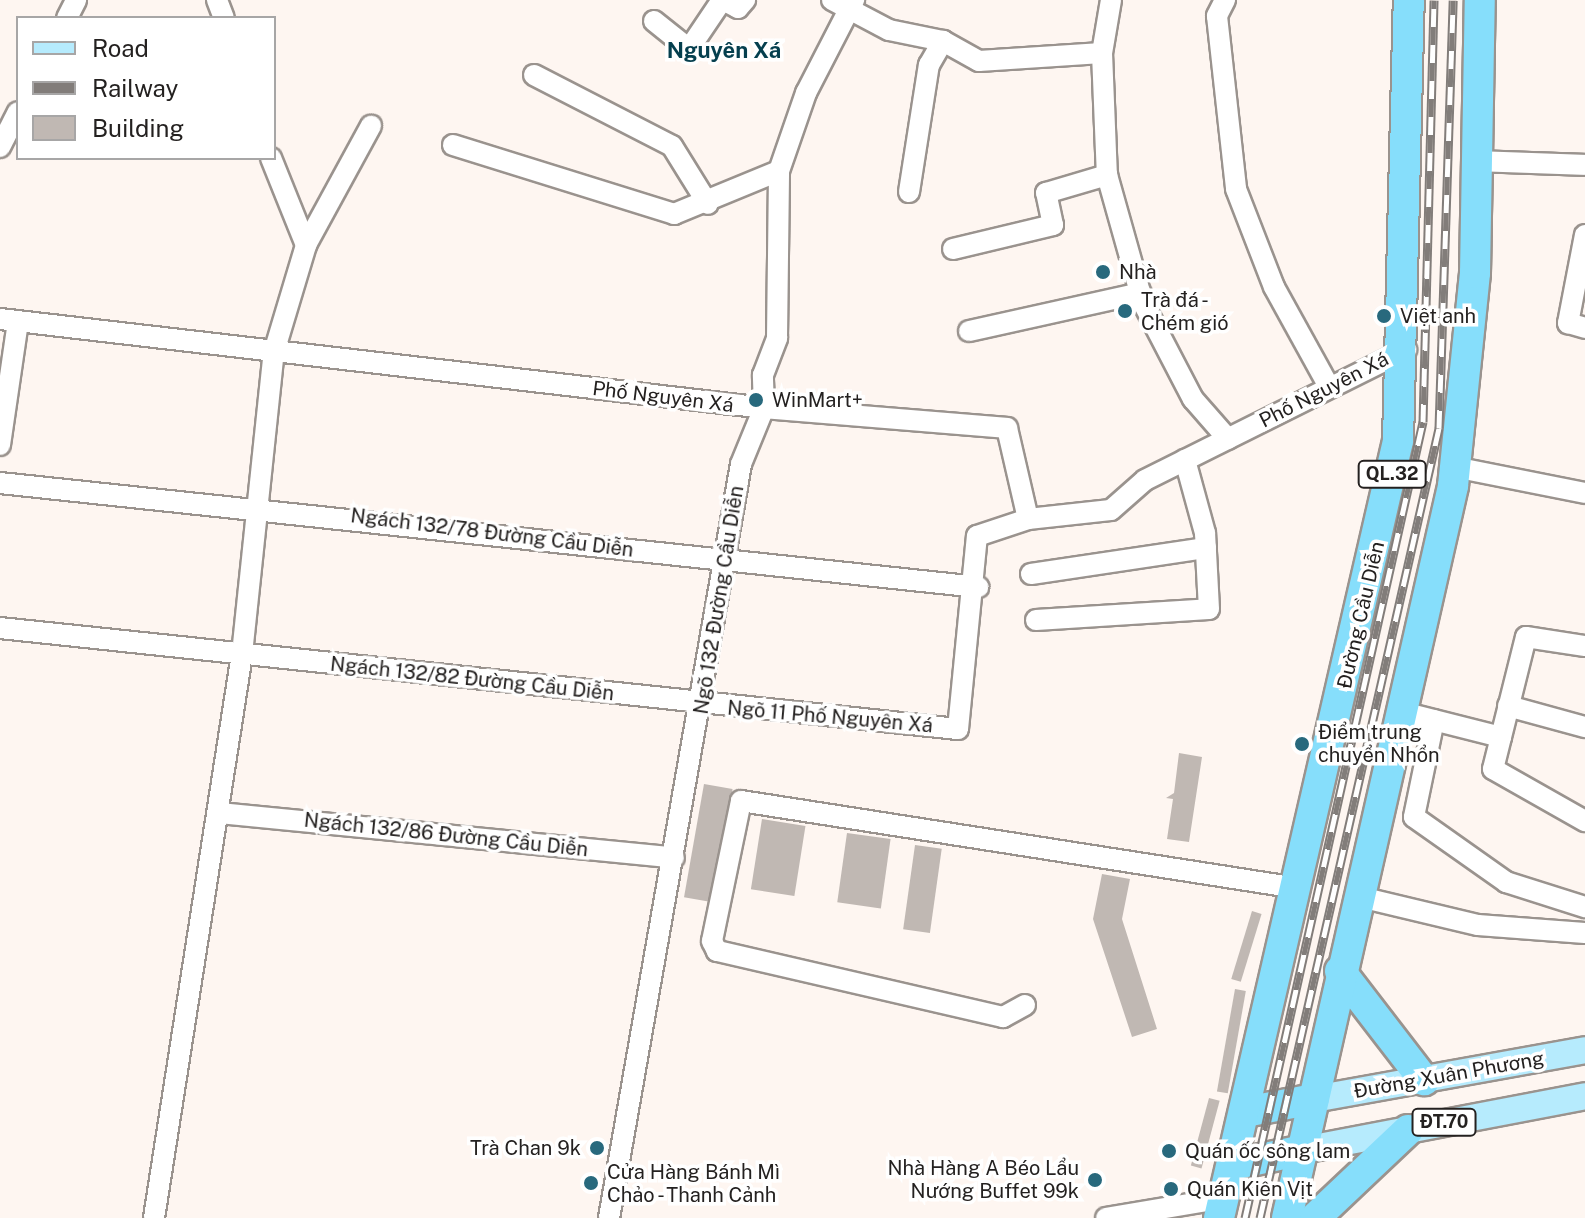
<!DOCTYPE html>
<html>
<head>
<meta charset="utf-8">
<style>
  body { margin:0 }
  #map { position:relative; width:1585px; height:1218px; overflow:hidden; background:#fef6f1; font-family:"Public Sans",sans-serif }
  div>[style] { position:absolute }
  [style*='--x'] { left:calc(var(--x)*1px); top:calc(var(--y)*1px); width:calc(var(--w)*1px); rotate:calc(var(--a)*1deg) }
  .building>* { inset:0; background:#c0b8b3; transform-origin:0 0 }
  .roads { filter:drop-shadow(2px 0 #9a938e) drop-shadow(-2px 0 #9a938e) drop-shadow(0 2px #9a938e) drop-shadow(0 -2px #9a938e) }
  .minor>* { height:20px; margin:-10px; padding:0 10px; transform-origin:10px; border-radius:10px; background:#fff }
  .major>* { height:26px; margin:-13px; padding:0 13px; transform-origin:13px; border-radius:13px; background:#b6ebfd }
  .highway>* { height:30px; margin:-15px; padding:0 15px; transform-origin:15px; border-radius:15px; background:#86defb }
  .rail>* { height:9px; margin-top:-4.5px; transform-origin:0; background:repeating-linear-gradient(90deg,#fff 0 18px,#827d7a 0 36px); box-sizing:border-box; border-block:2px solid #827d7a }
  .dots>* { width:22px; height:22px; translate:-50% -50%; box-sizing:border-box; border:4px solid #fff; border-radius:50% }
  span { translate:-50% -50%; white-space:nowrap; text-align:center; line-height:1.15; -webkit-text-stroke:7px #fff; paint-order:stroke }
  .shield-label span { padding:2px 6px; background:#fff; border:2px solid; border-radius:6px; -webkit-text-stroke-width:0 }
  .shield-label { font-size:18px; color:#242120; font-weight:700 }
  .poi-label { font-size:20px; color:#242120 }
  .left { translate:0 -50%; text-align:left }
  .right { translate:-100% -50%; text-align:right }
  .street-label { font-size:20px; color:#242120 }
  .neighbourhood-label { font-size:22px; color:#053f4e; font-weight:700 }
  .legend { position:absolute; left:16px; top:16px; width:260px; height:144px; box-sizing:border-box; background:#fff; border:2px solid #a7a6a6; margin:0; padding:10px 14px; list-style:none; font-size:24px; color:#242120 }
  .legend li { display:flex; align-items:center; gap:16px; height:40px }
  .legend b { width:40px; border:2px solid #a7a6a6 }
</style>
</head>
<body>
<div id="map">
  <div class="building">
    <i style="clip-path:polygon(1179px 753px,1202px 757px,1189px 842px,1167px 839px,1173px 799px,1166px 798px,1174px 793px)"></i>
    <i style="left:704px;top:784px;width:29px;height:115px;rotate:10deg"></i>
    <i style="left:762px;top:819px;width:44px;height:71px;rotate:9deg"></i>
    <i style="left:847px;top:833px;width:44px;height:70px;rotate:8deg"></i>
    <i style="left:915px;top:845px;width:27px;height:85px;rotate:8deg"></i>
    <i style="clip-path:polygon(1102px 874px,1130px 879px,1122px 919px,1157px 1029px,1132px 1037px,1093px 919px)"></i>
    <i style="left:1252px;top:911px;width:10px;height:71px;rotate:17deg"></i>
    <i style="left:1235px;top:989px;width:11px;height:104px;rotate:10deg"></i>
    <i style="left:1209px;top:1098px;width:11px;height:70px;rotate:15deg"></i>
  </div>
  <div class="roads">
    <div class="minor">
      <i style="--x:217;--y:0;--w:19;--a:69"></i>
      <i style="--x:723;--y:0;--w:17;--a:28"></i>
      <i style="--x:738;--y:8;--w:11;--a:-49"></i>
      <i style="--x:832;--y:0;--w:64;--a:27.8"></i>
      <i style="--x:889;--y:30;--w:55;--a:11.5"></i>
      <i style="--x:943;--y:41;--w:41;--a:29.1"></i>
      <i style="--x:979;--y:61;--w:123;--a:-3.7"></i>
      <i style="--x:1111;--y:0;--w:54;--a:99.6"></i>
      <i style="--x:1102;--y:53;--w:122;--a:87.7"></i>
      <i style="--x:1107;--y:175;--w:133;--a:74.3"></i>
      <i style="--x:1143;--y:303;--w:108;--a:62.5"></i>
      <i style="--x:1193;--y:399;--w:53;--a:48.8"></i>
      <i style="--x:1225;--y:0;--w:18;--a:117"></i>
      <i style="--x:1217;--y:16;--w:174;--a:83.7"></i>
      <i style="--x:1236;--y:189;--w:105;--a:68.8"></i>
      <i style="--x:1274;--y:287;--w:112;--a:61.1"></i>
      <i style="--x:67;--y:18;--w:20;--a:-63"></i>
      <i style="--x:654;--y:21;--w:45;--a:38.7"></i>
      <i style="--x:689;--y:49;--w:59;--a:-56"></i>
      <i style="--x:534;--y:75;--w:155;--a:27.2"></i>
      <i style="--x:672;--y:146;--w:68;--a:58.2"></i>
      <i style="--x:453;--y:145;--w:232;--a:17.3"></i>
      <i style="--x:674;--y:214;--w:113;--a:-22.3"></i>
      <i style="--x:0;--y:147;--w:39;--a:-63"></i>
      <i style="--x:271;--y:158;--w:94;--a:68.1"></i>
      <i style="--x:1478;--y:161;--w:107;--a:2.1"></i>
      <i style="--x:909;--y:192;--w:129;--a:-81.1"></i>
      <i style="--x:929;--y:65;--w:28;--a:-60"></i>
      <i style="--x:1585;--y:235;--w:90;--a:100.9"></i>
      <i style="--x:1568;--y:323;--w:18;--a:16"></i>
      <i style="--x:953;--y:249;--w:103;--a:-13.5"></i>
      <i style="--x:1053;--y:225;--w:33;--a:-102"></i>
      <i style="--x:1046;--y:193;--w:64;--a:-16.4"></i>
      <i style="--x:0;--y:319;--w:769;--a:6.64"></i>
      <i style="--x:764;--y:408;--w:244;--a:4.7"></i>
      <i style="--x:1007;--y:428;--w:93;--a:77"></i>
      <i style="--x:1028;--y:519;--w:83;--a:-6.2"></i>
      <i style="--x:1111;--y:510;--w:45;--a:-41.4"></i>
      <i style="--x:1145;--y:480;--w:292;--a:-26.5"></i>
      <i style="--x:969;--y:331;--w:176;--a:-12.5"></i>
      <i style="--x:0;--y:445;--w:125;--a:-81.7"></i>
      <i style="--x:1454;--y:467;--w:134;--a:11.2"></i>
      <i style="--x:0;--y:483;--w:984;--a:6.07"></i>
      <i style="--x:1031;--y:574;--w:177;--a:-8.5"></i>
      <i style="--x:1036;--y:620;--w:173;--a:-3.6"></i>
      <i style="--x:1209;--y:609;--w:76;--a:-93"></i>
      <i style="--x:1205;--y:533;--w:76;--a:-105.3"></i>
      <i style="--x:0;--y:628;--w:963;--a:6.02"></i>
      <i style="--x:958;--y:729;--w:194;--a:-84.4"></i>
      <i style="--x:977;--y:536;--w:54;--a:-18.4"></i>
      <i style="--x:1508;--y:706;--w:80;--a:15.3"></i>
      <i style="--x:1402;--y:712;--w:102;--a:14.2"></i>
      <i style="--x:1501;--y:737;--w:33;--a:104"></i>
      <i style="--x:1493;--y:769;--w:106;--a:29.5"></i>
      <i style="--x:1434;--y:720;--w:99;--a:101.7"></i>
      <i style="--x:1414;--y:817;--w:113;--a:35.2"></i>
      <i style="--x:1506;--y:882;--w:83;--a:17.6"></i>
      <i style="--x:1501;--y:737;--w:103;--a:-76"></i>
      <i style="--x:1526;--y:637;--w:60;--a:8.7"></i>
      <i style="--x:219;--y:813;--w:457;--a:5.6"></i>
      <i style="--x:1356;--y:896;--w:125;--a:13.4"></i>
      <i style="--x:1478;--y:925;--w:107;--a:4.3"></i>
      <i style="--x:1025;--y:1005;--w:25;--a:151"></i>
      <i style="--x:1003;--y:1017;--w:294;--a:-167"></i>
      <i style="--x:717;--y:951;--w:11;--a:-117"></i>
      <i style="--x:712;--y:941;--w:143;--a:-78.3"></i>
      <i style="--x:741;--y:801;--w:563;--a:8.89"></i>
      <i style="--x:154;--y:1218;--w:571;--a:-81.13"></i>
      <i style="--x:242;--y:654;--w:304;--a:-84"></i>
      <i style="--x:274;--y:352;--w:112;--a:-73.3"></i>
      <i style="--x:306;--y:245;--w:136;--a:-61.4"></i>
      <i style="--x:609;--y:1218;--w:765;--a:-80.07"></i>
      <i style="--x:741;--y:464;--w:61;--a:-67.7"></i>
      <i style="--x:764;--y:408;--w:33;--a:-92"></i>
      <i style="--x:763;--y:375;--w:40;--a:-69"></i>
      <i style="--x:777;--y:338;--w:167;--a:-89.3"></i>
      <i style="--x:779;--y:171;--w:83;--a:-70.9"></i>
      <i style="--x:806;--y:93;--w:105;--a:-62.7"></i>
      <i style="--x:1106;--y:1218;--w:120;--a:-9.6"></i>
    </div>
    <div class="major">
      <i style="--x:1314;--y:1099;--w:275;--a:-10.2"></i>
      <i style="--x:1303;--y:1150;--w:287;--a:-10.8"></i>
    </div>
    <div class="highway">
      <i style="--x:1340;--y:971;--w:138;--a:52.4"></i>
      <i style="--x:1245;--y:1112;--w:70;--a:-10.7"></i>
      <i style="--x:1232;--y:1165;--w:73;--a:-11.9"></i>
      <i style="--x:1219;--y:1218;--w:797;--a:-77.03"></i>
      <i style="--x:1398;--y:441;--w:441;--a:-88.6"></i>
      <i style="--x:1287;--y:1218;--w:751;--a:-77.22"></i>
      <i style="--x:1453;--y:486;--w:214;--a:-84.1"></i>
      <i style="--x:1475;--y:273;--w:273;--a:-89"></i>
      <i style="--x:1315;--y:1218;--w:128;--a:-43.4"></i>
    </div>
  </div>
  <div class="rail">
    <i style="--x:1245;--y:1218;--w:816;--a:-77.4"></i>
    <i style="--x:1423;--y:422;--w:422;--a:-88.5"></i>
    <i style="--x:1260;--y:1218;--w:810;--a:-77.23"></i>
    <i style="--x:1439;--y:428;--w:428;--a:-88.1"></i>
  </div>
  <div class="dots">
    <i style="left:1103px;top:272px;background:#28697d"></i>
    <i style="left:1125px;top:311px;background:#28697d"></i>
    <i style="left:1384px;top:316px;background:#28697d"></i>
    <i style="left:756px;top:400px;background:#28697d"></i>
    <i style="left:1302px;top:744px;background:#28697d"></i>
    <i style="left:597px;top:1148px;background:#28697d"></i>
    <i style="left:1169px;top:1151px;background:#28697d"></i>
    <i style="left:1095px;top:1180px;background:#28697d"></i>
    <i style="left:591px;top:1183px;background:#28697d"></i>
    <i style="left:1171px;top:1189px;background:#28697d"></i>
  </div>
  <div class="shield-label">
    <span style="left:1392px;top:474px">QL.32</span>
    <span style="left:1444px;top:1122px">ĐT.70</span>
  </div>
  <div class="poi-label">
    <span class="left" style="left:1119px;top:272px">Nhà</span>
    <span class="left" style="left:1141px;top:312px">Trà đá -<br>Chém gió</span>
    <span class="left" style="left:1400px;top:316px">Việt anh</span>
    <span class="left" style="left:772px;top:400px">WinMart+</span>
    <span class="left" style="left:1318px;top:744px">Điểm trung<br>chuyển Nhổn</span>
    <span class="right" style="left:581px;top:1148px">Trà Chan 9k</span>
    <span class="left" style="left:1185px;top:1151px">Quán ốc sông lam</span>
    <span class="right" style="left:1079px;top:1180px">Nhà Hàng A Béo Lẩu<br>Nướng Buffet 99k</span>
    <span class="left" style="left:607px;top:1184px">Cửa Hàng Bánh Mì<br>Chảo - Thanh Cảnh</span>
    <span class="left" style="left:1187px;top:1189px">Quán Kiên Vịt</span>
  </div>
  <div class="street-label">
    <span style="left:1324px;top:390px;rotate:-27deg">Phố Nguyên Xá</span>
    <span style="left:663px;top:397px;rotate:7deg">Phố Nguyên Xá</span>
    <span style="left:492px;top:533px;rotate:7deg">Ngách 132/78 Đường Cầu Diễn</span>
    <span style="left:719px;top:600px;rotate:-81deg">Ngõ 132 Đường Cầu Diễn</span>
    <span style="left:1361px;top:615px;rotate:-77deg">Đường Cầu Diễn</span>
    <span style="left:472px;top:679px;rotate:6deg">Ngách 132/82 Đường Cầu Diễn</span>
    <span style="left:830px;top:717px;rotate:5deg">Ngõ 11 Phố Nguyên Xá</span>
    <span style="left:446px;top:835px;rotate:6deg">Ngách 132/86 Đường Cầu Diễn</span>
    <span style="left:1449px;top:1075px;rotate:-10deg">Đường Xuân Phương</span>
  </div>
  <div class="neighbourhood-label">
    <span style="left:724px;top:51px">Nguyên Xá</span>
  </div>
  <ul class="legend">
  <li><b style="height:10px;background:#b6ebfd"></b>Road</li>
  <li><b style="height:10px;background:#827d7a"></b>Railway</li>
  <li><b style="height:22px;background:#c0b8b3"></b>Building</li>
  </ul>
</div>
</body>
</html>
